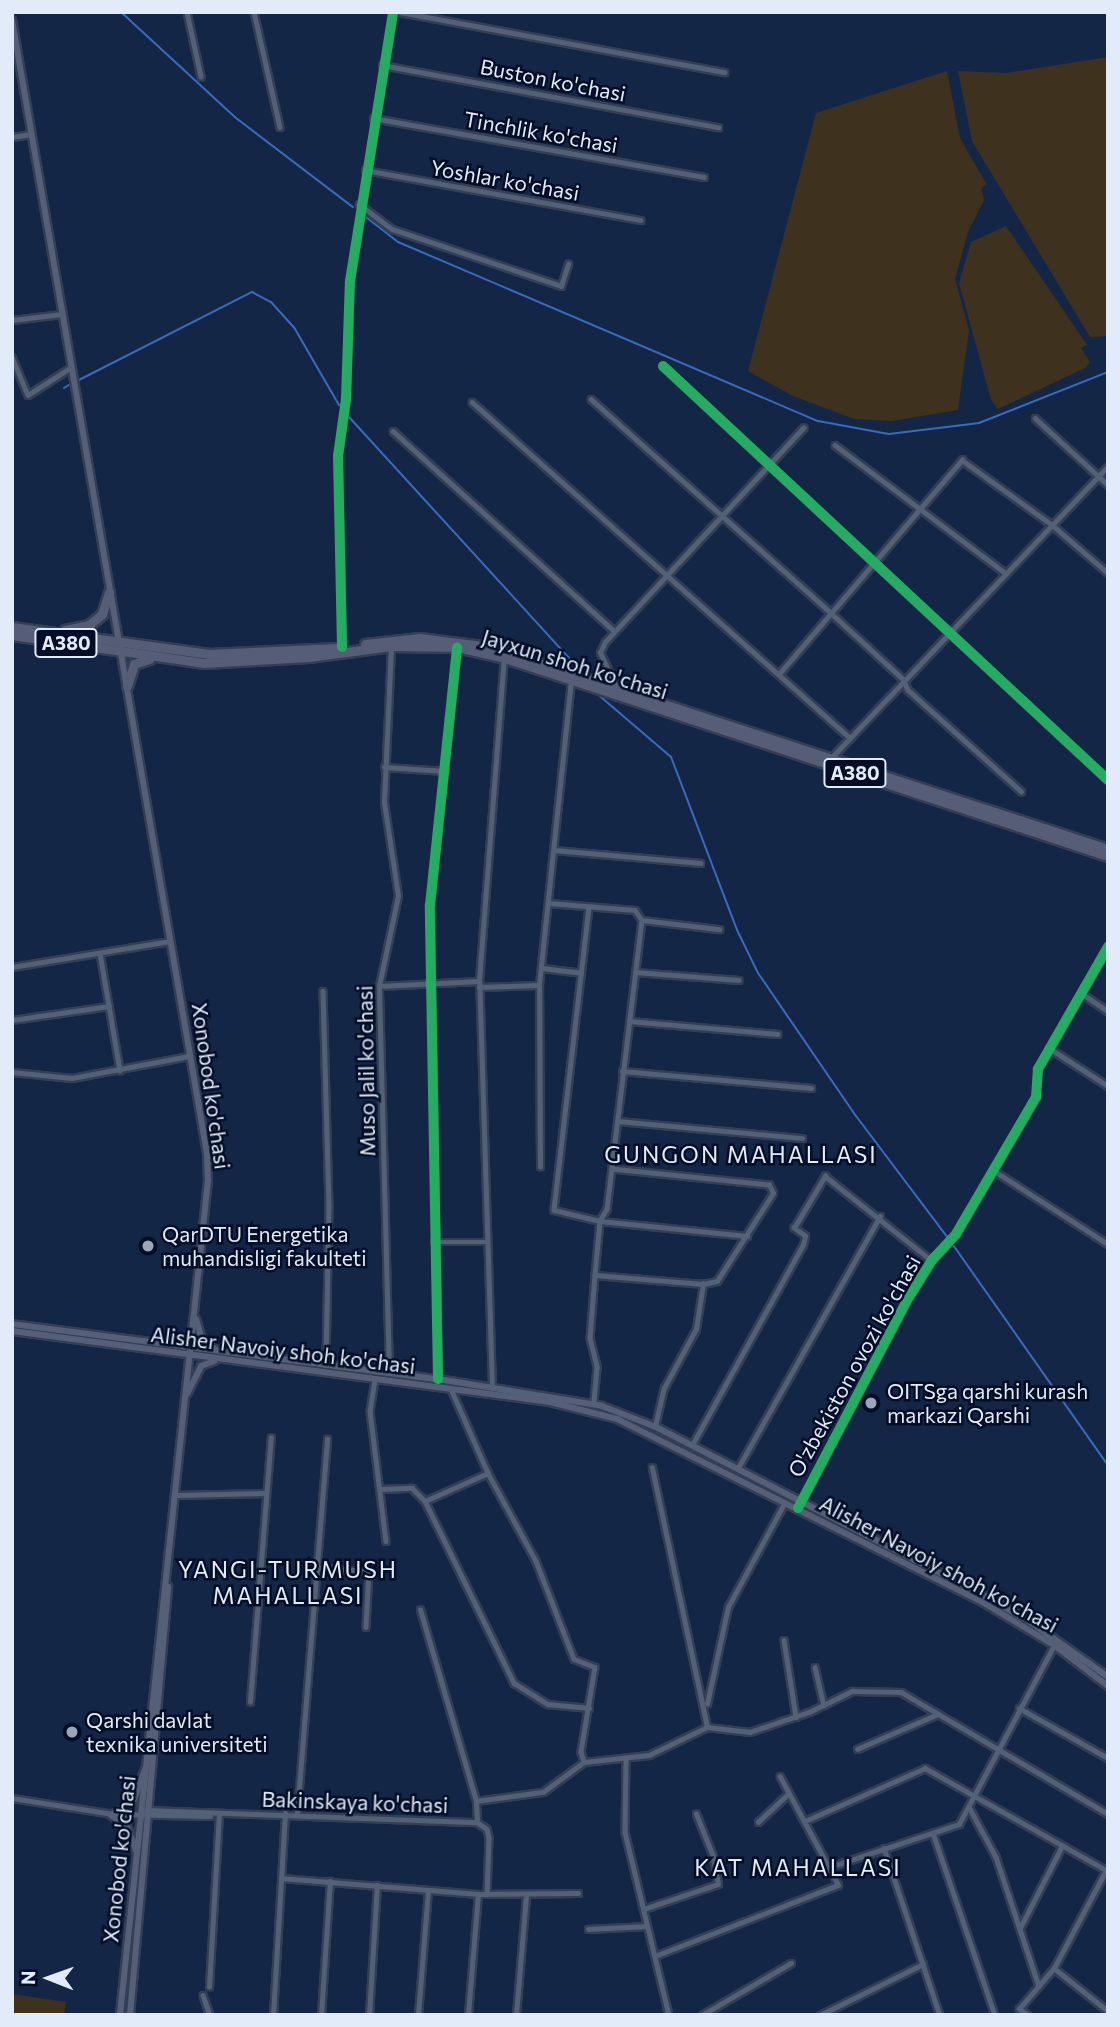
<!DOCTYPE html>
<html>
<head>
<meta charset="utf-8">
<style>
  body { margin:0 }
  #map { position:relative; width:1120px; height:2027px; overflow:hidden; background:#142645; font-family:Commissioner,sans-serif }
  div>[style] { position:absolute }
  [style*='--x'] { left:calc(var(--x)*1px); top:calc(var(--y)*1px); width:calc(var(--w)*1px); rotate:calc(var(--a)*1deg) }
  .green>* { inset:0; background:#3e321e }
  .stream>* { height:2px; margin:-1px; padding:0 1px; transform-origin:1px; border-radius:1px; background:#386bbe }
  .roads { filter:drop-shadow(2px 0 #343e55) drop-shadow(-2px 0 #343e55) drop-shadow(0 2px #343e55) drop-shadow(0 -2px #343e55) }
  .street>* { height:4.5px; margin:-2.25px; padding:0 2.25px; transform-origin:2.25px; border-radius:2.25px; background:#536177 }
  .secondary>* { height:6px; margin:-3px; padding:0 3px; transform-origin:3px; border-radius:3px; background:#556078 }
  .highway>* { height:9px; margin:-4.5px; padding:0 4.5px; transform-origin:4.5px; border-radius:4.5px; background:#555d77 }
  .cycleway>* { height:10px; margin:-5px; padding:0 5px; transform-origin:5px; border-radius:5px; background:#26ab63 }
  .dots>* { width:19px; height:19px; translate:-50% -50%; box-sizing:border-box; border:4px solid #020d26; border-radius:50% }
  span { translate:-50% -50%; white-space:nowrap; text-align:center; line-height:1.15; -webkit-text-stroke:5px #020d26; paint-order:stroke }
  .shield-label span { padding:2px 5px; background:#020d26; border:2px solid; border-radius:5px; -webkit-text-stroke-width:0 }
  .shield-label { font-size:19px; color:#e2ebf9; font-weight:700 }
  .street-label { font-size:21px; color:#e2ebf9 }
  .poi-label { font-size:21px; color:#e2ebf9 }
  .left { translate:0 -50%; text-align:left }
  .neighbourhood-label { font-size:23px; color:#e2ebf9; letter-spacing:2px }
  .frame { position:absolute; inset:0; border:14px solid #e2ebf9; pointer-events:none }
  .north { position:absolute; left:14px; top:1943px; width:70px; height:70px; -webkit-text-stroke:5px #020d26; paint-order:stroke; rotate:271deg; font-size:19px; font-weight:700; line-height:28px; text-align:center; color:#e2ebf9 }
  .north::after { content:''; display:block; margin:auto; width:24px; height:32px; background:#e2ebf9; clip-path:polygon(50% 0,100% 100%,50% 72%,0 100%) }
</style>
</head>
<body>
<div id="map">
  <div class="green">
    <i style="clip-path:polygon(1108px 57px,1108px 336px,1090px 337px,972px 141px,958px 71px,1006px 73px)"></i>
    <i style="clip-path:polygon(947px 71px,960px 138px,987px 185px,981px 187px,984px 200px,968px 232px,955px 279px,969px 330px,958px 410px,892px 421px,854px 419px,793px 396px,748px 371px,816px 113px)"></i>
    <i style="clip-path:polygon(1006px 226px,1087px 345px,1081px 348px,1090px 362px,1085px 368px,998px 409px,991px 400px,959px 283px,971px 242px)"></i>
    <i style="clip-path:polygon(12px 1994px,66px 2002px,64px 2015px,12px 2015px)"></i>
  </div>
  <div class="stream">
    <i style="--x:121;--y:12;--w:156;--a:42.7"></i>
    <i style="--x:236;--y:118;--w:147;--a:37.3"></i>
    <i style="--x:362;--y:214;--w:46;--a:37.9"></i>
    <i style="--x:398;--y:242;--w:457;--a:23.1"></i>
    <i style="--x:818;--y:421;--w:72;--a:10.4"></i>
    <i style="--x:889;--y:434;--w:91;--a:-7"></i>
    <i style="--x:979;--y:423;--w:139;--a:-21.6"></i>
    <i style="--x:77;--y:381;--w:196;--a:-27"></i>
    <i style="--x:252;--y:292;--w:21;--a:28"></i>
    <i style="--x:271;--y:302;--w:36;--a:48"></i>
    <i style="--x:295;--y:329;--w:88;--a:59.9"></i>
    <i style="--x:64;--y:388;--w:9;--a:-32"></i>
    <i style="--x:349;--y:417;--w:347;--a:47.6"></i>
    <i style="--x:595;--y:692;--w:100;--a:40.5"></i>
    <i style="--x:671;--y:757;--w:185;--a:69.1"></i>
    <i style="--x:737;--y:930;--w:48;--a:64"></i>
    <i style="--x:758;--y:973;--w:173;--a:55.6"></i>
    <i style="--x:856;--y:1116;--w:153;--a:53"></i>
    <i style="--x:951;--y:1242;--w:273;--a:54.9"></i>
  </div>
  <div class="roads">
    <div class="street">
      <i style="--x:187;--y:12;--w:66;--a:77.7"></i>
      <i style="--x:254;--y:12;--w:118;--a:77.3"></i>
      <i style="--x:400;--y:12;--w:330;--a:10.5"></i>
      <i style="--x:382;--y:65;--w:342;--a:10.5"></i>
      <i style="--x:373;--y:118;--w:336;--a:10.1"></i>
      <i style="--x:12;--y:137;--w:19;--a:-9"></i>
      <i style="--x:365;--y:170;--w:280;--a:10.3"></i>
      <i style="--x:359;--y:204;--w:41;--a:37.1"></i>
      <i style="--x:392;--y:229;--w:178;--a:18.6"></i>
      <i style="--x:561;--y:286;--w:23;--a:-72"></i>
      <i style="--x:12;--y:320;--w:50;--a:-6.8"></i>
      <i style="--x:12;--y:357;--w:41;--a:67.2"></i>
      <i style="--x:28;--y:395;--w:50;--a:-32.7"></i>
      <i style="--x:663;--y:366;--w:608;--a:42.93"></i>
      <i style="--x:591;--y:399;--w:322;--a:41.7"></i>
      <i style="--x:831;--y:613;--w:98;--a:42.5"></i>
      <i style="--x:903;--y:679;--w:12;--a:66"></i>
      <i style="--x:908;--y:690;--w:152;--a:41.8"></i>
      <i style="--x:472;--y:402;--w:506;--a:41.63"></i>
      <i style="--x:1035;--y:418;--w:99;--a:42.5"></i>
      <i style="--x:393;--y:431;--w:297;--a:42.1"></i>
      <i style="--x:835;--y:445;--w:211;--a:36.9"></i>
      <i style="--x:342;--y:647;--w:191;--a:-91.2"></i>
      <i style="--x:338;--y:456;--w:58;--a:-82"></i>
      <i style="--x:346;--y:399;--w:118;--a:-88.1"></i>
      <i style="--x:350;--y:281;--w:272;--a:-80.9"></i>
      <i style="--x:779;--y:674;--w:282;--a:-49.5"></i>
      <i style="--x:962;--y:460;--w:110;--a:35.7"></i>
      <i style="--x:1051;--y:524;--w:75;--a:40.7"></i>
      <i style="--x:616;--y:687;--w:38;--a:-115"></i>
      <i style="--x:600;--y:653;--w:12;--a:-66"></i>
      <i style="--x:605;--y:642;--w:292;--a:-47.2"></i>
      <i style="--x:832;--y:757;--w:401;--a:-46.5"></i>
      <i style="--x:384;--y:767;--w:61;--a:3.8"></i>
      <i style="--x:554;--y:850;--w:147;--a:5.1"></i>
      <i style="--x:548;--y:903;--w:87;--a:4.6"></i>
      <i style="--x:635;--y:910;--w:12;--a:55"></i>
      <i style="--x:642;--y:920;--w:291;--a:96.9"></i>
      <i style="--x:607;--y:1209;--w:14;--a:120"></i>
      <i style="--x:600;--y:1221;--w:54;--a:95.3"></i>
      <i style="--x:595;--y:1275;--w:63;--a:94.5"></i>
      <i style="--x:590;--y:1338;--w:30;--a:76"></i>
      <i style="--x:597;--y:1367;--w:37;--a:95"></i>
      <i style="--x:589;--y:907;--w:305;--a:96.6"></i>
      <i style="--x:554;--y:1210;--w:47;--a:13.4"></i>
      <i style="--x:600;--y:1221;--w:148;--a:5.8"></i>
      <i style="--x:642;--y:920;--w:78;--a:6.7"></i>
      <i style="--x:100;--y:953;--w:119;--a:80.3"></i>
      <i style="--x:12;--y:967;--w:160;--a:-9.3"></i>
      <i style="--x:542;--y:968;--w:39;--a:7"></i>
      <i style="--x:635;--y:972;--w:104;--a:4.4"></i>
      <i style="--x:379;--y:986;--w:100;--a:-2.9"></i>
      <i style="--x:479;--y:987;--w:60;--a:-1.9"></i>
      <i style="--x:323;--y:991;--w:215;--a:88.4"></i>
      <i style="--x:329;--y:1206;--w:159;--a:91.1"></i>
      <i style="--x:1081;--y:993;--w:32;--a:34"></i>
      <i style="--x:12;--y:1020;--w:98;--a:-8.2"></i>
      <i style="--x:629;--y:1021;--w:149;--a:5"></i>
      <i style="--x:1049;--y:1048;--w:70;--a:32.8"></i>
      <i style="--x:622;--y:1071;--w:190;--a:5.1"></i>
      <i style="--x:12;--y:1072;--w:60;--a:5.7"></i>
      <i style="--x:72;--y:1078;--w:120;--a:-10.6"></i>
      <i style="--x:618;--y:1121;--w:185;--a:5.3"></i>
      <i style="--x:540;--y:1167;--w:182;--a:-90.3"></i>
      <i style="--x:539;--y:985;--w:307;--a:-84"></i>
      <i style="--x:993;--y:1170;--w:137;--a:32.8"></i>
      <i style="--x:434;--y:1242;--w:53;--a:0"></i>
      <i style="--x:595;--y:1275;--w:108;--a:4.8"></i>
      <i style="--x:703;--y:1284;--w:14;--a:-12"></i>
      <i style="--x:717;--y:1281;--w:104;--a:-57.5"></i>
      <i style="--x:773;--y:1193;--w:9;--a:-117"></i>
      <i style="--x:769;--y:1185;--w:158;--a:-174.2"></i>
      <i style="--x:389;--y:1373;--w:387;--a:-91.5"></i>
      <i style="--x:379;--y:986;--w:92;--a:-78.1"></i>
      <i style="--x:398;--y:896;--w:95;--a:-98.5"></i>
      <i style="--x:384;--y:802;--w:156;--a:-87.4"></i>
      <i style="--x:438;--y:1379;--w:474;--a:-91"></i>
      <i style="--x:430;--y:905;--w:259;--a:-84"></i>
      <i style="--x:375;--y:1380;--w:31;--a:99"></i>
      <i style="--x:370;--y:1411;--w:131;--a:83"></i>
      <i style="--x:492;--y:1387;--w:406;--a:-91.8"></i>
      <i style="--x:479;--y:981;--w:323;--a:-85.6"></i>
      <i style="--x:451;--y:1389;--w:92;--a:66.2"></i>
      <i style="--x:488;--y:1473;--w:100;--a:61.4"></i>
      <i style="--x:536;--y:1561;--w:105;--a:68.8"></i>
      <i style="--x:574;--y:1659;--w:22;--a:21"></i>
      <i style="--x:595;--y:1667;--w:86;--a:99.4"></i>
      <i style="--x:581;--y:1752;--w:10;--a:73"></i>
      <i style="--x:655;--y:1426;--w:39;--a:-77"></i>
      <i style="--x:664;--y:1388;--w:67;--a:-61.5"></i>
      <i style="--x:696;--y:1329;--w:46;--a:-81.2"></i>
      <i style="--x:692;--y:1445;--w:229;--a:-61"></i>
      <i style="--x:803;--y:1245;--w:9;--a:-77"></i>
      <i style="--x:805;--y:1236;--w:14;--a:-144"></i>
      <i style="--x:794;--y:1228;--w:61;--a:-59.2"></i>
      <i style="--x:825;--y:1176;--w:135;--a:38.4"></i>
      <i style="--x:738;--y:1468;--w:289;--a:-60.6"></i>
      <i style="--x:380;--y:1489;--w:32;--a:-2"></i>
      <i style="--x:412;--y:1488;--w:18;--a:45"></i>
      <i style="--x:425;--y:1501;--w:203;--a:63.9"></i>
      <i style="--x:514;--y:1683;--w:40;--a:32"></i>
      <i style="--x:548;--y:1704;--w:41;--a:5.6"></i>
      <i style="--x:176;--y:1495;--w:90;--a:-1.3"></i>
      <i style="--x:425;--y:1501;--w:69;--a:-24"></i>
      <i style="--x:798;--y:1508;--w:238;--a:-62.3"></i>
      <i style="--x:909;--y:1297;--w:44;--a:-58.1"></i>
      <i style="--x:932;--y:1260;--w:35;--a:-47"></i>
      <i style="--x:956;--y:1234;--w:159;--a:-59.7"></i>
      <i style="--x:1036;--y:1097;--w:28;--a:-86"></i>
      <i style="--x:1038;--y:1069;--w:141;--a:-60.2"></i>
      <i style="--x:318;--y:1568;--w:51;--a:3.4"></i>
      <i style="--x:369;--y:1571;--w:56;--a:93.1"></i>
      <i style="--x:784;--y:1640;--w:78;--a:81.1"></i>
      <i style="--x:815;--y:1667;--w:39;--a:77"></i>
      <i style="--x:250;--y:1702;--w:265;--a:-85.5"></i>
      <i style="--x:707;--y:1704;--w:99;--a:-77.8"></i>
      <i style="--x:728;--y:1607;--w:119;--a:-61.5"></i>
      <i style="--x:1019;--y:1708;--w:102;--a:29.3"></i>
      <i style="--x:707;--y:1727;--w:43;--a:6.6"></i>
      <i style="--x:750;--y:1732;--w:62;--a:-18.7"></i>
      <i style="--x:809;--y:1712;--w:48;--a:-26"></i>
      <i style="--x:852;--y:1691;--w:49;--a:1.2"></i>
      <i style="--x:901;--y:1692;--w:240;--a:30.5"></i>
      <i style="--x:857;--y:1749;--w:88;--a:-23.4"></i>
      <i style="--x:626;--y:1759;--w:73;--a:90.8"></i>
      <i style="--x:625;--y:1832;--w:188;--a:76.5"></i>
      <i style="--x:12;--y:1798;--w:102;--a:9"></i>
      <i style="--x:113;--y:1814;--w:97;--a:1.2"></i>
      <i style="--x:476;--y:1801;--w:68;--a:-7.7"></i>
      <i style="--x:543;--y:1792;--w:51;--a:-36.2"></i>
      <i style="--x:584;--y:1762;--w:65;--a:-6.1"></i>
      <i style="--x:649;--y:1755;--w:64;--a:-25.8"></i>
      <i style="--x:707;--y:1727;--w:265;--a:-102"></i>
      <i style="--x:969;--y:1807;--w:57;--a:61.6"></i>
      <i style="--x:996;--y:1857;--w:136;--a:71.6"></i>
      <i style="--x:146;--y:1810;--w:331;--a:2.1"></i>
      <i style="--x:477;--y:1822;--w:21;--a:-93"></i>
      <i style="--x:476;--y:1801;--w:199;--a:-106.3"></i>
      <i style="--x:297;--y:1813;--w:375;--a:-85.4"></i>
      <i style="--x:805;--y:1821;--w:131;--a:-23.8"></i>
      <i style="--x:925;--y:1768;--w:210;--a:29.4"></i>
      <i style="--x:477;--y:1822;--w:12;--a:35"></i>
      <i style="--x:487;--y:1829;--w:9;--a:77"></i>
      <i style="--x:489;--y:1838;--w:56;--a:92"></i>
      <i style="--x:758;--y:1822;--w:41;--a:-43"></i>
      <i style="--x:933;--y:1833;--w:189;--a:71.2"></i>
      <i style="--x:884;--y:1848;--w:176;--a:71.5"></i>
      <i style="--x:830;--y:1867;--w:136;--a:-18.4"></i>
      <i style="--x:959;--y:1824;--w:203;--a:-62"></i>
      <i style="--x:281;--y:1878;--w:198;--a:4.6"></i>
      <i style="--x:478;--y:1894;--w:100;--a:-0.6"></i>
      <i style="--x:644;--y:1909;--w:78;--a:-18.7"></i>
      <i style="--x:718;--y:1884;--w:31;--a:-101"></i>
      <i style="--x:712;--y:1854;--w:43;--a:-111.8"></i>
      <i style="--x:1020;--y:1928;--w:92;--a:-62.9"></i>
      <i style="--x:588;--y:1929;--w:59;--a:-2.9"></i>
      <i style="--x:655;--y:1956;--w:196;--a:-21.2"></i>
      <i style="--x:838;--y:1885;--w:123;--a:-118.2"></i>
      <i style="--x:1054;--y:1968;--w:69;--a:38.5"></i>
      <i style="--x:209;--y:1987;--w:171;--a:-86.7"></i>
      <i style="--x:203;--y:1995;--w:21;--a:71"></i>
      <i style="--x:273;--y:2015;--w:202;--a:-86.6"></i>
      <i style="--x:321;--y:2015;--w:134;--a:-86.2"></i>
      <i style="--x:369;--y:2015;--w:130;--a:-86.5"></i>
      <i style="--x:418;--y:2015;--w:125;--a:-85.4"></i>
      <i style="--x:468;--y:2015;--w:121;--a:-85.3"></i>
      <i style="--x:516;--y:2015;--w:120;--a:-85.2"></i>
      <i style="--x:702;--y:2015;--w:103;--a:-30.3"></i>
      <i style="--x:820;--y:2015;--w:115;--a:-26.3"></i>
      <i style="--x:1027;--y:2015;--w:10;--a:-143"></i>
      <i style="--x:1019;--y:2009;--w:54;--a:-49.5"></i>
      <i style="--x:1054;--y:1968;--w:111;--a:-62"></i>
    </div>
    <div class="secondary">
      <i style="--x:12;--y:20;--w:1151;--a:80.24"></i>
      <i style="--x:207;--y:1154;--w:26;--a:88"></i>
      <i style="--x:208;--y:1180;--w:840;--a:96.02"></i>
      <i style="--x:196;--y:1319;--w:22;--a:74"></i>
      <i style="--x:202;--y:1340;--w:16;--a:35"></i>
      <i style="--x:12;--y:1324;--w:430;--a:7.4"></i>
      <i style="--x:438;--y:1379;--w:166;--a:9.3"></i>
      <i style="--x:602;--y:1406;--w:58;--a:21.3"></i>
      <i style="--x:656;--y:1427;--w:370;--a:27.2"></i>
      <i style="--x:985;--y:1596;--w:56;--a:30.3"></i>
      <i style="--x:1033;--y:1624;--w:92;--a:35.2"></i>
      <i style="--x:12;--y:1331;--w:543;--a:7.52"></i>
      <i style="--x:550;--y:1402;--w:69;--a:14.2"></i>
      <i style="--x:617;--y:1419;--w:411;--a:26.6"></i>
      <i style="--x:984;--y:1603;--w:82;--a:31"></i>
      <i style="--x:1054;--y:1645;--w:68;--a:37.2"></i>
      <i style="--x:187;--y:1394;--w:31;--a:-63"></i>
      <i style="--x:201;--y:1366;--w:14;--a:-21"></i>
      <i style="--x:113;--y:1814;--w:21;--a:-25"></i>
      <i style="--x:132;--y:1805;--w:38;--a:-70"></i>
      <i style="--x:111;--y:1815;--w:20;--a:37"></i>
      <i style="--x:127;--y:1827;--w:25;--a:69"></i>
      <i style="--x:130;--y:2015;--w:430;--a:-84.9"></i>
    </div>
    <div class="highway">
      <i style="--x:12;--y:627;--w:199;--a:7.8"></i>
      <i style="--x:209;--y:654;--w:128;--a:-2.7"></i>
      <i style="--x:65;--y:630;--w:25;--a:-12"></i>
      <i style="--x:89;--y:625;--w:17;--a:-40"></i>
      <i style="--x:102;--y:614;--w:23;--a:-72"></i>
      <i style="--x:12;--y:635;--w:193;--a:8.3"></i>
      <i style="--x:203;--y:663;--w:106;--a:-3.2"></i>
      <i style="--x:309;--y:657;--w:83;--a:-7.6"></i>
      <i style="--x:391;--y:646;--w:66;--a:0.9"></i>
      <i style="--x:457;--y:647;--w:49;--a:12.9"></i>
      <i style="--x:505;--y:658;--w:635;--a:18.18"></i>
      <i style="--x:365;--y:644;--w:55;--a:-6.2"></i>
      <i style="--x:420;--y:638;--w:70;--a:7.4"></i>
      <i style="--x:489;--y:647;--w:651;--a:18.07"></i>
      <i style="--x:127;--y:686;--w:23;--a:-72"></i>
      <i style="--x:134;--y:664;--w:16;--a:-18"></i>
    </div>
  </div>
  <div class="cycleway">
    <i style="--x:663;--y:366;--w:608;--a:42.93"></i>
    <i style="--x:342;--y:647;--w:191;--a:-91.2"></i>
    <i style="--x:338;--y:456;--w:58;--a:-82"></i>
    <i style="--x:346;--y:399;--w:118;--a:-88.1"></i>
    <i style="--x:350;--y:281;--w:272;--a:-80.9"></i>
    <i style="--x:438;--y:1379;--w:474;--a:-91"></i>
    <i style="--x:430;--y:905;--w:259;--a:-84"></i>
    <i style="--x:798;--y:1508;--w:238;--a:-62.3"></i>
    <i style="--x:909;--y:1297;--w:44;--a:-58.1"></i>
    <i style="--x:932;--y:1260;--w:35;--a:-47"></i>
    <i style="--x:956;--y:1234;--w:159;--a:-59.7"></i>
    <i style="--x:1036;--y:1097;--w:28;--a:-86"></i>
    <i style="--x:1038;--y:1069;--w:141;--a:-60.2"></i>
  </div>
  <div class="dots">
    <i style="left:148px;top:1246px;background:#9aa6ba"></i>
    <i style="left:871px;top:1403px;background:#9aa6ba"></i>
    <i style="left:72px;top:1732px;background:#9aa6ba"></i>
  </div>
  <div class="shield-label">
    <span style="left:66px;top:643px">A380</span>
    <span style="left:855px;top:773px">A380</span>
  </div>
  <div class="street-label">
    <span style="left:553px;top:80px;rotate:11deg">Buston ko'chasi</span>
    <span style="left:541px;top:132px;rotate:10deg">Tinchlik ko'chasi</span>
    <span style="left:505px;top:180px;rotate:10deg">Yoshlar ko'chasi</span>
    <span style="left:575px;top:664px;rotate:17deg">Jayxun shoh ko'chasi</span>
    <span style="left:366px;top:1071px;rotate:-91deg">Muso Jalil ko'chasi</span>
    <span style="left:211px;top:1086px;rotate:82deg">Xonobod ko'chasi</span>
    <span style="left:283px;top:1350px;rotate:7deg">Alisher Navoiy shoh ko'chasi</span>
    <span style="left:854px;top:1366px;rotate:-61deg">O'zbekiston ovozi ko'chasi</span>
    <span style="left:939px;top:1564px;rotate:28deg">Alisher Navoiy shoh ko'chasi</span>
    <span style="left:355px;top:1802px;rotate:2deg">Bakinskaya ko'chasi</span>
    <span style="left:119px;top:1859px;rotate:-84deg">Xonobod ko'chasi</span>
  </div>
  <div class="poi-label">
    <span class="left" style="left:162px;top:1246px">QarDTU Energetika<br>muhandisligi fakulteti</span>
    <span class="left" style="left:887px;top:1403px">OITSga qarshi kurash<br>markazi Qarshi</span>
    <span class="left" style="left:86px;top:1732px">Qarshi davlat<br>texnika universiteti</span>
  </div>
  <div class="neighbourhood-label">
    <span style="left:741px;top:1154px">GUNGON MAHALLASI</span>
    <span style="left:288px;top:1582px">YANGI-TURMUSH<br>MAHALLASI</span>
    <span style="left:798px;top:1867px">KAT MAHALLASI</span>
  </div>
  <div class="frame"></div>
  <div class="north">N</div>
</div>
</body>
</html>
